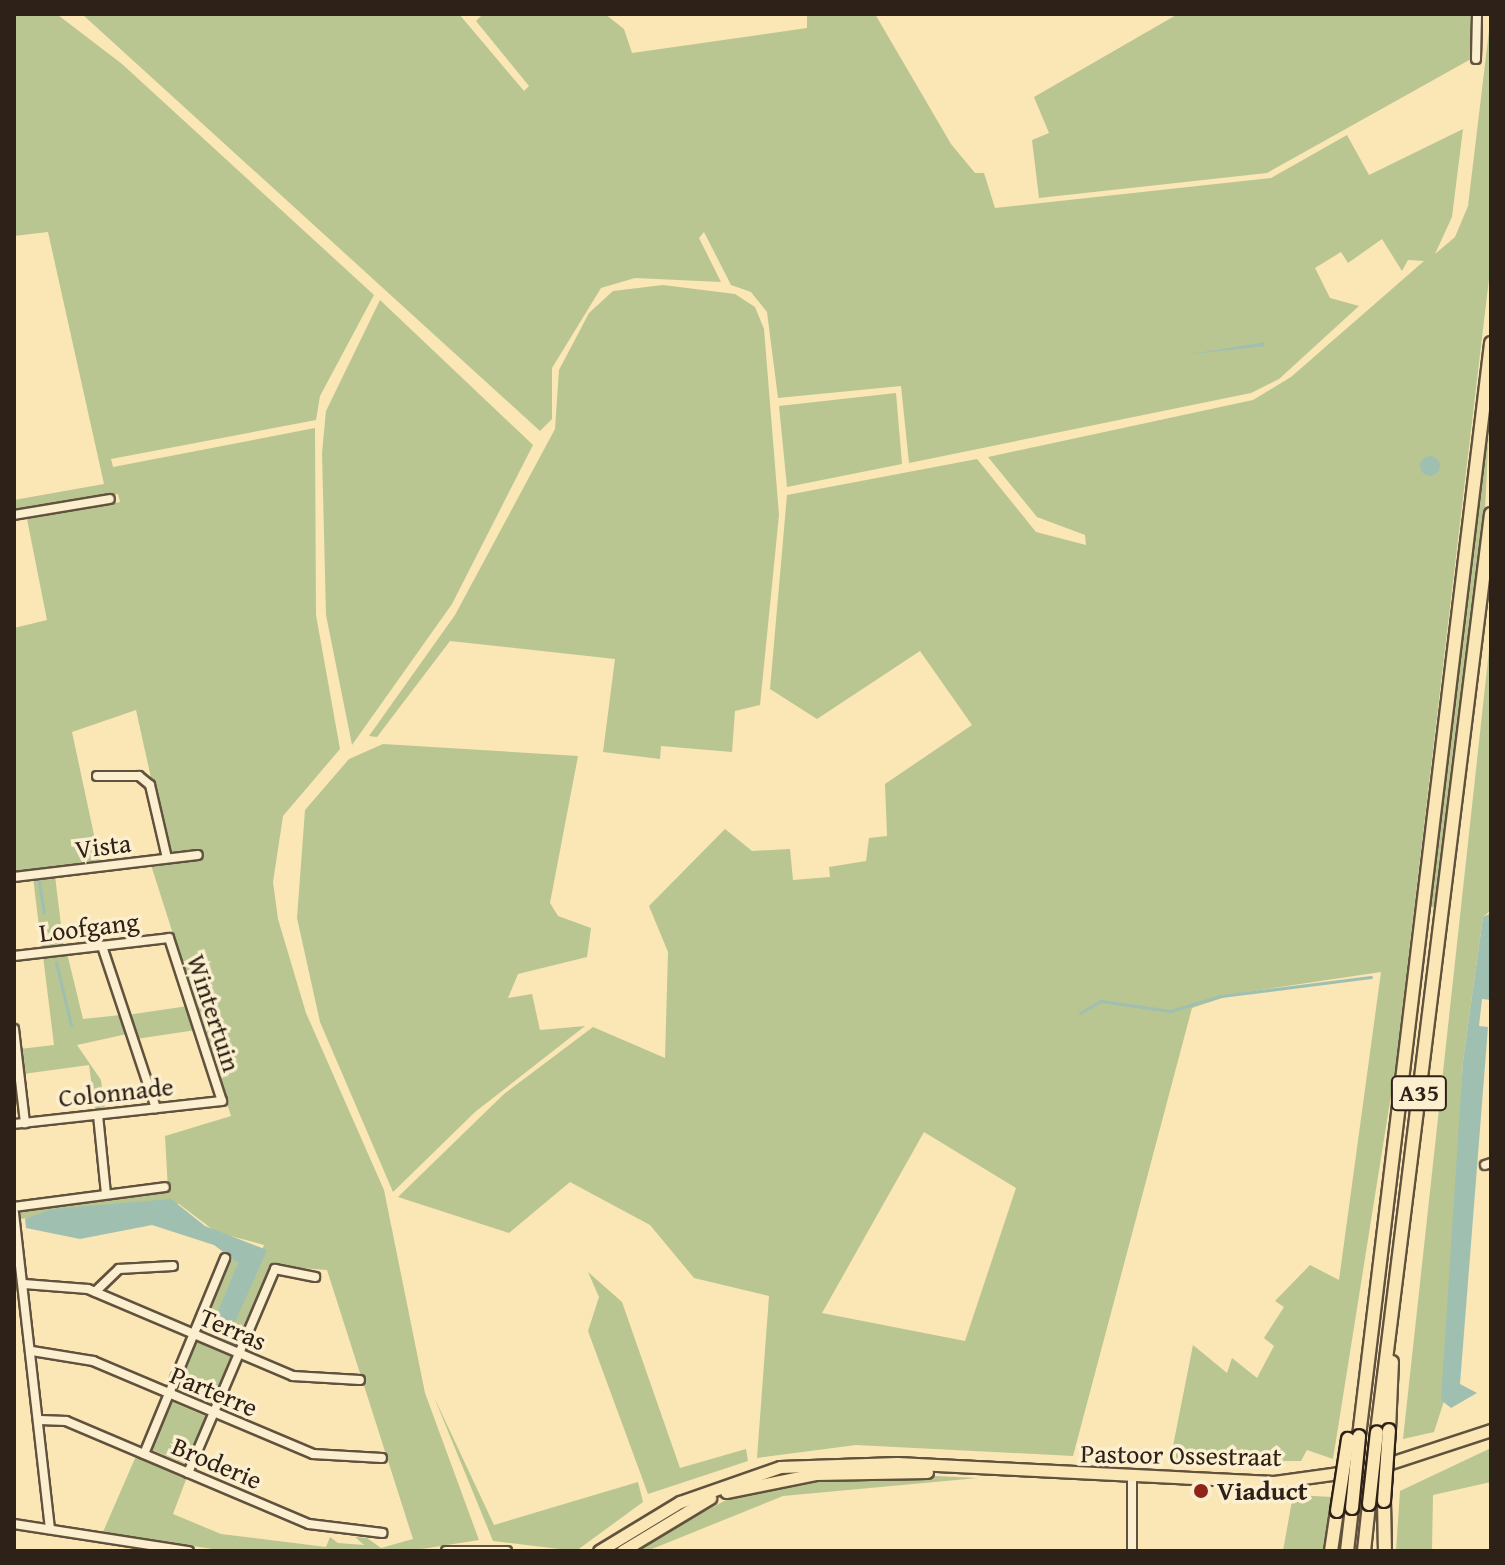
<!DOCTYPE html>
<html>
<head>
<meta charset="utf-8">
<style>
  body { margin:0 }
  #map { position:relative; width:1505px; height:1565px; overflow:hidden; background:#fbe6b5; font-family:"Gentium Book Plus",serif }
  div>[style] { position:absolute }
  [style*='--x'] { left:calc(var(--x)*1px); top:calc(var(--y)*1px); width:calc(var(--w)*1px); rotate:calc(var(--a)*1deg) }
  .green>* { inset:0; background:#b9c692; transform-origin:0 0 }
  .water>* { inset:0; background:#9fbfb1 }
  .round { border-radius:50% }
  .stream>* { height:3px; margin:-1.5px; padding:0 1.5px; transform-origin:1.5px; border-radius:1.5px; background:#9fbfb1 }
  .roads { filter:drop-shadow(2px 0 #61523e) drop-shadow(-2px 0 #61523e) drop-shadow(0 2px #61523e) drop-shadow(0 -2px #61523e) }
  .minor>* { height:8px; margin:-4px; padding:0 4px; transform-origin:4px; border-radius:4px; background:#fcefcf }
  .major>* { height:11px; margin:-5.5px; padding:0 5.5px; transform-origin:5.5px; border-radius:5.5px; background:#fbe6b5 }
  .highway>* { height:12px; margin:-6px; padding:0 6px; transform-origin:6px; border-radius:6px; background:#fbe6b5 }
  .bridges { filter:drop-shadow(2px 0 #2e2117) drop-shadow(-2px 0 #2e2117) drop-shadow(0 2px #2e2117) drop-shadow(0 -2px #2e2117) }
  .highway-bridge>* { height:12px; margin:-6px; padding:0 6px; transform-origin:6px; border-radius:6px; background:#fbe6b5 }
  .dots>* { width:22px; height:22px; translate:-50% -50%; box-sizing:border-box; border:4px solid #fcefcf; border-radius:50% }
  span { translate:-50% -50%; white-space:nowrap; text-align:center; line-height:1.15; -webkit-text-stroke:7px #fcefcf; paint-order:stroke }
  .shield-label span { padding:2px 6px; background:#fcefcf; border:2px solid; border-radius:6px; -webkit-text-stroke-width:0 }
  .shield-label { font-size:24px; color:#2e2117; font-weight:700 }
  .street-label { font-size:26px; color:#2e2117 }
  .poi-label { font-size:26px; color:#2e2117; font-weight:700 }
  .left { translate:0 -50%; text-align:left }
  .frame { position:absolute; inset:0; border:16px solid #2e2117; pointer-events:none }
</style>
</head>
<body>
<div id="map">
  <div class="green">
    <i style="clip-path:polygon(evenodd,82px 14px,459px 14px,524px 91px,529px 86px,476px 21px,483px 14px,605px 14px,624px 29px,632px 53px,807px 28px,807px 14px,875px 14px,951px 144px,975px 173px,984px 173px,995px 208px,1271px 178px,1347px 135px,1369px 175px,1463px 129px,1452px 217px,1435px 254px,1455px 237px,1468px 206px,1491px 14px,1491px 262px,1395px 1070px,1333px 1459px,1307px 1450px,1301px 1461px,1170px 1461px,1193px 1345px,1227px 1373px,1232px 1358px,1257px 1378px,1274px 1346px,1264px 1338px,1284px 1307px,1275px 1301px,1310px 1265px,1339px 1280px,1381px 972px,1234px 994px,1192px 1008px,1073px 1456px,856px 1445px,757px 1458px,769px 1296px,694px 1278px,650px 1225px,570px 1182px,509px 1233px,398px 1197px,504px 1094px,593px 1027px,665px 1058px,668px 952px,649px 906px,725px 829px,752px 851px,790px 849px,793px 880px,830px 877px,829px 867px,866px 861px,869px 838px,887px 836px,885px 784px,972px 725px,920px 651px,817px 719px,770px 689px,787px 495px,977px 459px,1036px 532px,1086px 545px,1085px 535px,1037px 517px,988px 457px,1253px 400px,1291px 377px,1424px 261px,1408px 260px,1402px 271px,1382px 239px,1348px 263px,1341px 252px,1315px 268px,1330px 298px,1359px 306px,1279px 379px,1251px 393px,909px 463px,901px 386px,778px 398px,767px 312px,751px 292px,731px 285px,704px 232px,699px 238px,721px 282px,635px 278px,601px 288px,552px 368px,552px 419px,540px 431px,82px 14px,924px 1132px,1016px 1188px,965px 1341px,822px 1313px,924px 1132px)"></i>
    <i style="clip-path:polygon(1178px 14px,1471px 14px,1471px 59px,1267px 173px,1039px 198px,1032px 140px,1049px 133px,1034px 97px)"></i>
    <i style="clip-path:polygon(58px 15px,122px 64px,374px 295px,320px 396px,316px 420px,111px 459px,113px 467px,315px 428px,316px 615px,340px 749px,283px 816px,273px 882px,278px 919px,306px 1013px,384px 1190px,425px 1393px,479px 1540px,409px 1551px,225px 1551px,103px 1532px,136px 1456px,187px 1477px,173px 1514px,221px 1534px,326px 1547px,330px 1537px,338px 1543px,364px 1545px,355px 1537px,367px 1538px,381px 1548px,413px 1539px,327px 1270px,274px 1266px,235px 1346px,202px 1325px,231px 1256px,238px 1263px,214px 1330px,229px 1335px,264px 1245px,216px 1232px,179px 1204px,20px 1219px,19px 1208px,168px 1190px,165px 1136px,231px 1116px,151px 865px,200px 859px,197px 852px,168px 855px,136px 710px,72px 732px,100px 863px,14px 873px,14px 628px,47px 620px,27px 519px,120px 502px,118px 494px,14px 512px,14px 500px,104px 484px,48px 232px,14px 236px,14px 16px)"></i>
    <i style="clip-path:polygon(663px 285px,735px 294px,755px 307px,764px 329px,779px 515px,760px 705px,735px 711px,732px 752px,661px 746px,660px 759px,603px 752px,615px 659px,450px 641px,377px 737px,369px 736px,455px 615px,555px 429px,559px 370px,589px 313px,613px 291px)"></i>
    <i style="clip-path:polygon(380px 300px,533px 445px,452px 604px,352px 745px,326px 615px,322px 453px,326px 411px)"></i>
    <i style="clip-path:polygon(1491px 385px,1482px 573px,1441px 908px,1428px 907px)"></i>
    <i style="clip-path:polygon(896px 393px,902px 464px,787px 487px,779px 406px)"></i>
    <i style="clip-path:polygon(1491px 632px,1491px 910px,1483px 917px,1463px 1061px,1446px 1395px,1434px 1432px,1403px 1439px)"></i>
    <i style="clip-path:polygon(383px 744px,578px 756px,550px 903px,558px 916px,591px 928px,587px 957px,518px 974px,508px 998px,532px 994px,540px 1030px,585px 1026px,475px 1112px,393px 1192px,320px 1022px,297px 918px,305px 810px,349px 759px)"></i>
    <i style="left:55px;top:876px;width:69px;height:22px;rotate:83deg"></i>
    <i style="clip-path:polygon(67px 953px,83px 1019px,121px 1015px,127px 1034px,77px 1045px,101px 1080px,105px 1109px,95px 1110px,89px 1065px,23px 1074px,20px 1049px,54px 1045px,43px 956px)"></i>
    <i style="clip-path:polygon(188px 1006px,196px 1030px,136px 1039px,127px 1015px)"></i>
    <i style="clip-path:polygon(588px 1272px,622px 1302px,680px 1468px,746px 1449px,748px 1461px,648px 1494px,588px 1331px,599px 1297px)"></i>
    <i style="left:197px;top:1340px;width:39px;height:51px;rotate:24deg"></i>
    <i style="clip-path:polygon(434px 1397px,494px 1525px,638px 1482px,643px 1502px,576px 1551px,493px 1541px)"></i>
    <i style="left:170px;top:1401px;width:40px;height:52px;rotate:23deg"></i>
    <i style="clip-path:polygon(1491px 1448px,1491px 1482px,1433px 1495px,1432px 1551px,1396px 1551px,1400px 1491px)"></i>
    <i style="clip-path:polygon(873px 1473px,978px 1478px,783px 1496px,647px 1551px,630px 1551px,745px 1490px)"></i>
    <i style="clip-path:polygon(1293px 1495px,1333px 1497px,1324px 1551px,1283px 1551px)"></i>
  </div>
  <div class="water">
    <i style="clip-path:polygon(1264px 342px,1265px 346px,1184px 355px,1260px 343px)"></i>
    <i class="round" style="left:1420px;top:456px;width:20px;height:20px"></i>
    <i style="clip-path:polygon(1491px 913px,1491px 1000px,1482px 999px,1479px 1026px,1488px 1027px,1460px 1384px,1477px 1393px,1451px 1408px,1441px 1400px,1463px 1061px,1483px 917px)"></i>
    <i style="clip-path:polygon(171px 1199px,205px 1226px,267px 1250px,229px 1336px,213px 1324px,238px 1263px,214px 1245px,152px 1225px,80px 1239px,26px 1228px,25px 1219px,52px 1209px)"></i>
  </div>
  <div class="stream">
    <i style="--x:39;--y:882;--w:31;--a:81"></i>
    <i style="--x:56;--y:962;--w:65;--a:76.6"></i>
    <i style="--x:1080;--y:1013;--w:24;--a:-30"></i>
    <i style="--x:1101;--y:1001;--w:70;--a:8.2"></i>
    <i style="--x:1170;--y:1011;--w:53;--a:-16.4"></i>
    <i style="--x:1221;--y:996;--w:151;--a:-7.2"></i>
  </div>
  <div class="roads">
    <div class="minor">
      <i style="--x:1476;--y:59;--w:45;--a:-88.7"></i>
      <i style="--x:14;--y:515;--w:97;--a:-9.5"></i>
      <i style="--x:97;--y:776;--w:42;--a:0"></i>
      <i style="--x:139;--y:776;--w:14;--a:39"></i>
      <i style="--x:150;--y:785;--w:75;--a:76.9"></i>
      <i style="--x:14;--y:877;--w:185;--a:-6.8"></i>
      <i style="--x:102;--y:946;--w:171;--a:71.6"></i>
      <i style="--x:14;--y:956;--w:156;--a:-6.6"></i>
      <i style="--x:169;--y:938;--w:171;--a:72"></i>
      <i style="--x:222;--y:1101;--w:209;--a:173.7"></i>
      <i style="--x:14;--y:1029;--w:95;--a:83.3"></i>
      <i style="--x:98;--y:1115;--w:79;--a:84.2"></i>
      <i style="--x:1485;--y:1165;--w:6;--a:-18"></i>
      <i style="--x:14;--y:1207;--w:152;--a:-7.5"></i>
      <i style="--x:14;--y:1213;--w:318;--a:83.5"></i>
      <i style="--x:24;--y:1284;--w:64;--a:4.5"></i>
      <i style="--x:88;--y:1289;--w:223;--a:23"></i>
      <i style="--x:293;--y:1376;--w:67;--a:3.4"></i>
      <i style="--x:95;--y:1292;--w:33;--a:-44"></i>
      <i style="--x:119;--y:1269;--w:54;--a:-3.2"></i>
      <i style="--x:32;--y:1351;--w:62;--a:9.3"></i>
      <i style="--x:93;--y:1361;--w:239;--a:22.9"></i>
      <i style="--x:313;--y:1454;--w:69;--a:3.3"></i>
      <i style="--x:40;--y:1420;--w:26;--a:2"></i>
      <i style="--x:66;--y:1421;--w:264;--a:23"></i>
      <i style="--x:309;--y:1524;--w:74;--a:7"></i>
      <i style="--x:144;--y:1454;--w:212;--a:-67.5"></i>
      <i style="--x:188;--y:1473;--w:222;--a:-66.9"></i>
      <i style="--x:275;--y:1269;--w:41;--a:11.3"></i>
      <i style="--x:1132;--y:1478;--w:73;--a:90"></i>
      <i style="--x:14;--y:1524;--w:177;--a:8.8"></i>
      <i style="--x:446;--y:1551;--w:61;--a:0"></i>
    </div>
    <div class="major">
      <i style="--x:726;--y:1492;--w:91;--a:-11.4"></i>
      <i style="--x:815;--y:1474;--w:112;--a:-1"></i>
      <i style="--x:599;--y:1551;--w:95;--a:-31.2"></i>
      <i style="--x:680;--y:1502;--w:106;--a:-19.3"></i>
      <i style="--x:780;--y:1467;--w:117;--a:-2"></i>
      <i style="--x:897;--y:1463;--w:377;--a:2.9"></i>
      <i style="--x:1274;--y:1482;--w:102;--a:-7.9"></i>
      <i style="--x:1375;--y:1468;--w:122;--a:-18.1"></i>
      <i style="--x:622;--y:1551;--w:103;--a:-31.1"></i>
    </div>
    <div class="highway">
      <i style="--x:1389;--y:1430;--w:68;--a:-87.5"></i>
      <i style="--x:1377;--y:1432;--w:925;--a:-82.92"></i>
      <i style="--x:1359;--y:1436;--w:1101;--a:-83.11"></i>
      <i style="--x:1384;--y:1501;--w:50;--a:88.9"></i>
      <i style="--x:1331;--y:1551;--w:40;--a:-81.5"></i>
      <i style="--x:1347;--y:1551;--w:43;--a:-83.4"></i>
      <i style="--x:1364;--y:1551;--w:47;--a:-83.9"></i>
    </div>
  </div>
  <div class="bridges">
    <div class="highway-bridge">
      <i style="--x:1384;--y:1501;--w:71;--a:-86"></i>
      <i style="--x:1369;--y:1504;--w:72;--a:-83.7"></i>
      <i style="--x:1352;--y:1508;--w:72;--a:-84.4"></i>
      <i style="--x:1337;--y:1511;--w:73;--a:-81.3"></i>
    </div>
  </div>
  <div class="dots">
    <i style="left:1201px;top:1491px;background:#8f2418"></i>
  </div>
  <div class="shield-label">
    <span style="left:1419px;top:1093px">A35</span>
  </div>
  <div class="street-label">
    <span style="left:103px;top:846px;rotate:-7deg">Vista</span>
    <span style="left:89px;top:927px;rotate:-7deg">Loofgang</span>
    <span style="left:214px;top:1013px;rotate:72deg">Wintertuin</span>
    <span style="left:116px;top:1092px;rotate:-6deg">Colonnade</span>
    <span style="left:233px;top:1329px;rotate:23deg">Terras</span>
    <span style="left:214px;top:1391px;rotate:23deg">Parterre</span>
    <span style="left:1181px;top:1455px;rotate:1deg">Pastoor Ossestraat</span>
    <span style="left:217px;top:1463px;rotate:23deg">Broderie</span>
  </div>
  <div class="poi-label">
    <span class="left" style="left:1217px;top:1491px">Viaduct</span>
  </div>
  <div class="frame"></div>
</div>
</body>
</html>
